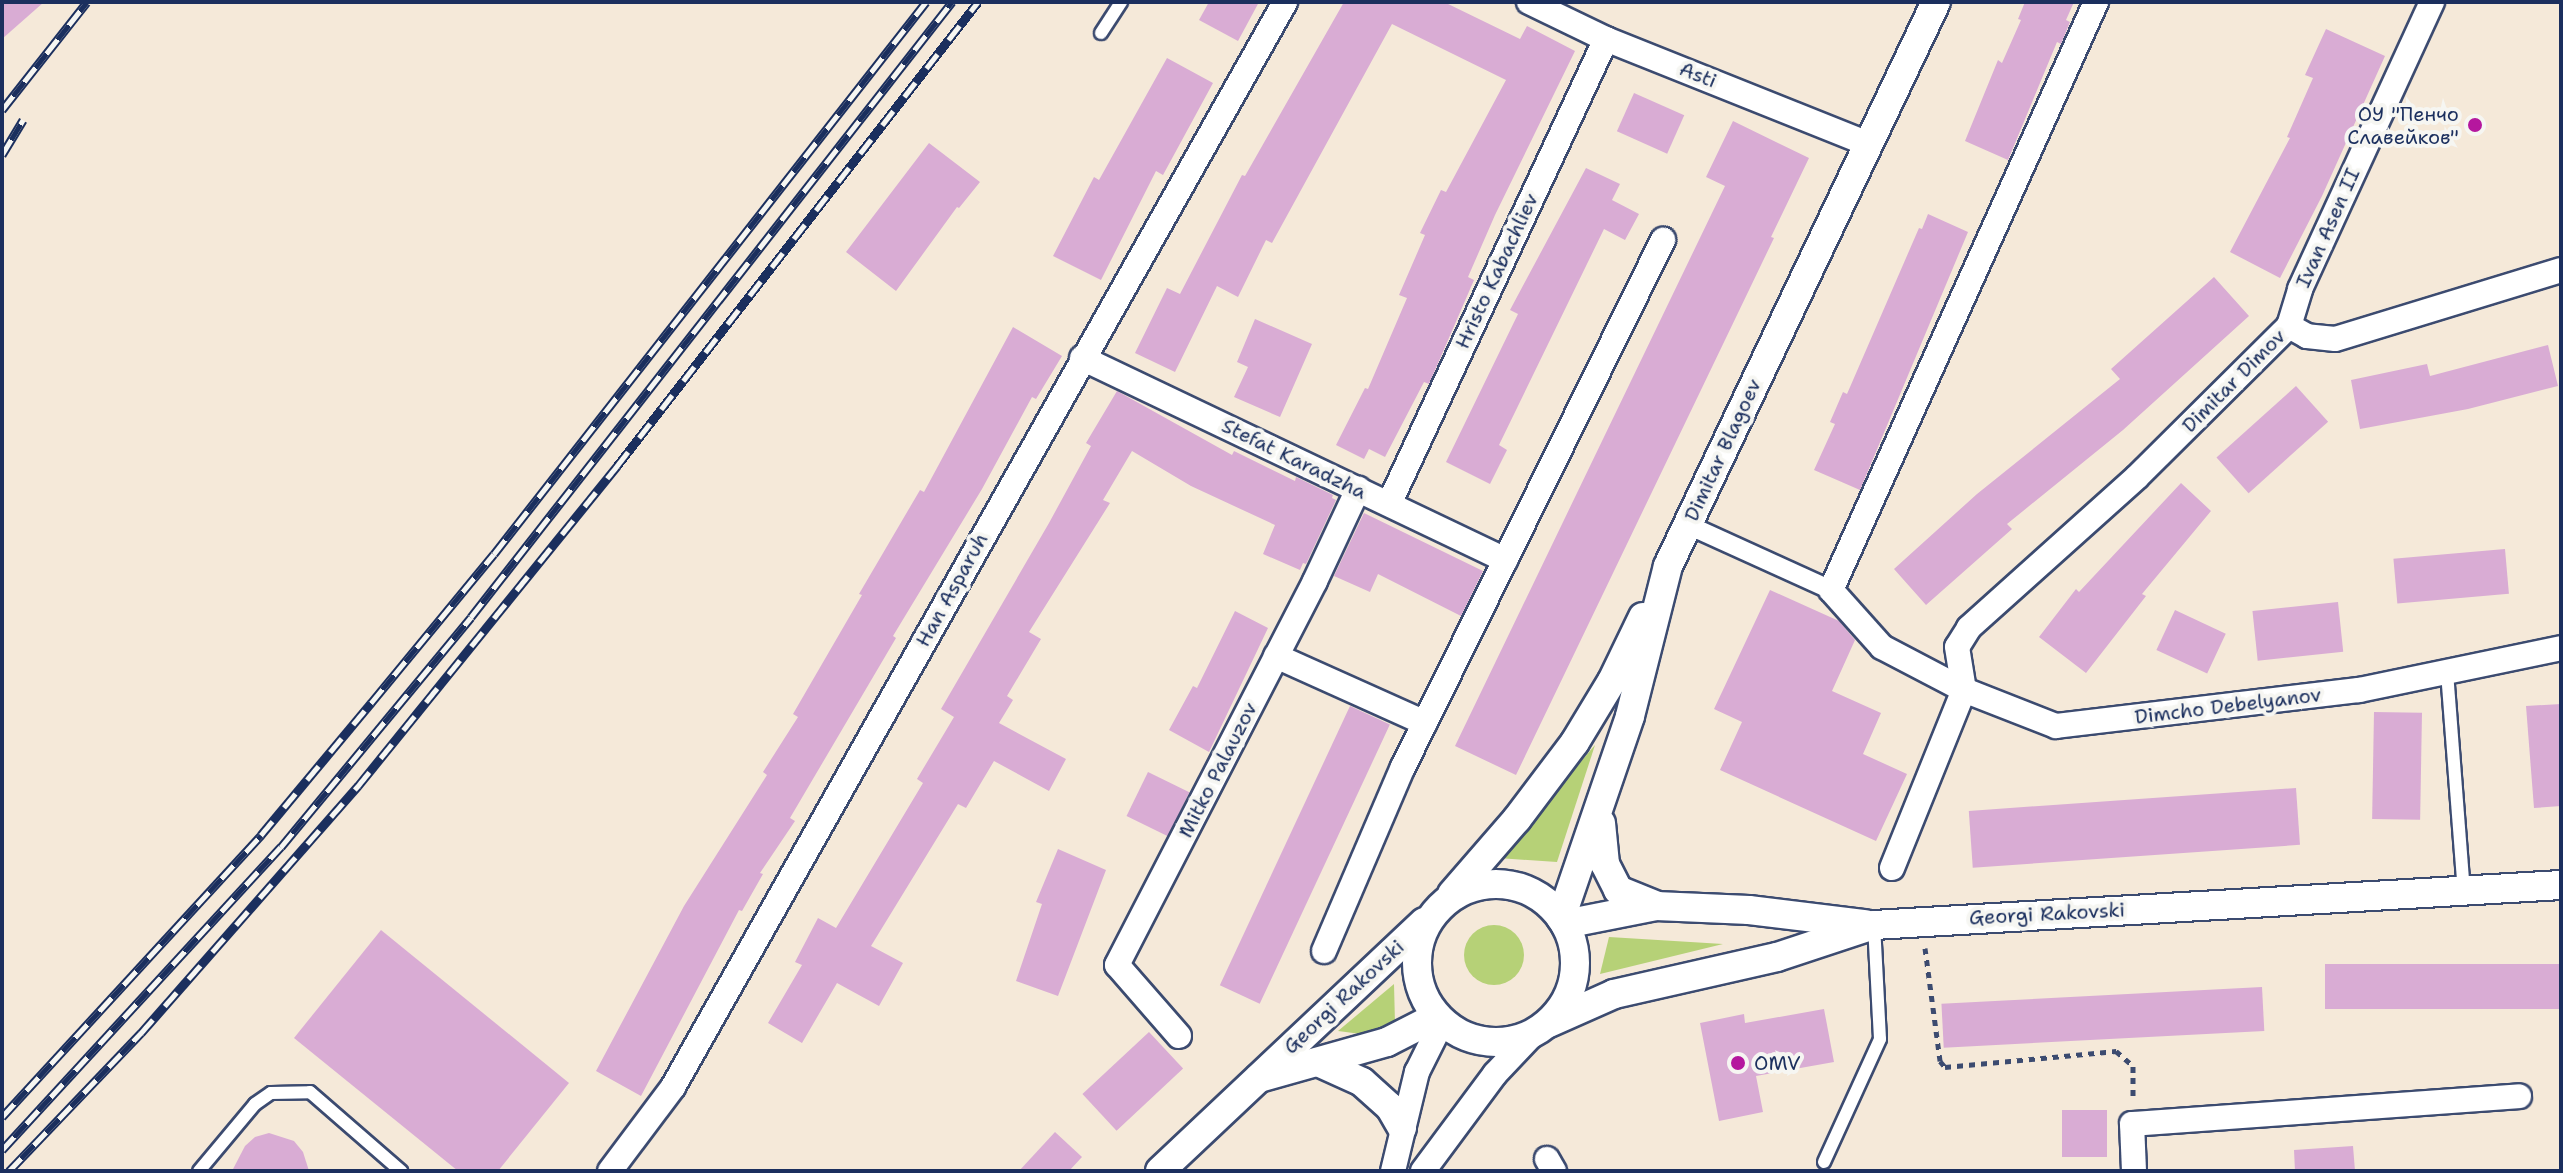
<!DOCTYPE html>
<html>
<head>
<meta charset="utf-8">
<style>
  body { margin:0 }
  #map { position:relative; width:2563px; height:1173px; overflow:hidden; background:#f5e9d9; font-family:"Shantell Sans",sans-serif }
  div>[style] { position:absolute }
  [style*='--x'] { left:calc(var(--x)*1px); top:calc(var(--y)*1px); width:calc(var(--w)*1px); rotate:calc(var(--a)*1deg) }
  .green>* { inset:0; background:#b6d177 }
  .round { border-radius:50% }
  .building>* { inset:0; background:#d9acd4; transform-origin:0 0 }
  .path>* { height:5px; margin-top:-2.5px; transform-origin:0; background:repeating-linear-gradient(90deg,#3c4b70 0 6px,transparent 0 12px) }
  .roads { filter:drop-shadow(2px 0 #3c4b70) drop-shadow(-2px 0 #3c4b70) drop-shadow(0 2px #3c4b70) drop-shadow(0 -2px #3c4b70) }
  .service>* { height:12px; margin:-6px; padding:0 6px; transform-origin:6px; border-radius:6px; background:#fff }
  .pedestrian>* { height:18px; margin:-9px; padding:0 9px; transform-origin:9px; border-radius:9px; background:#fff }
  .minor>* { height:24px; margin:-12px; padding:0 12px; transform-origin:12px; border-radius:12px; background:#fff }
  .tertiary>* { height:28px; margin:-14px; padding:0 14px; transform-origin:14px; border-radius:14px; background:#fff }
  .tertiary>.ring { margin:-14px; padding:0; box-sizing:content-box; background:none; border:28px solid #fff; border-radius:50% }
  .rail>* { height:9px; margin-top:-4.5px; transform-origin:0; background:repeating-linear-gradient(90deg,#f6f6f2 0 18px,#1b2f5e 0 36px); box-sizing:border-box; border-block:2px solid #1b2f5e }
  .dots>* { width:22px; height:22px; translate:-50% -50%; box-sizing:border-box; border:4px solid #f6f6f2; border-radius:50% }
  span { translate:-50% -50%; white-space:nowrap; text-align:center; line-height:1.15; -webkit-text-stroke:8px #f6f6f2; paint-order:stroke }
  .street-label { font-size:20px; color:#1b2f5e }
  .poi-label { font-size:20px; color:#1b2f5e }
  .right { translate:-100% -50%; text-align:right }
  .left { translate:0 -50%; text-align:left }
  .frame { position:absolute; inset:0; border:4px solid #1b2f5e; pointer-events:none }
</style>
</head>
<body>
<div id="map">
  <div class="green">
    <i style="clip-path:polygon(1595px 745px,1557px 862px,1498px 858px)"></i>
    <i class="round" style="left:1464px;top:925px;width:60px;height:60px"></i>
    <i style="clip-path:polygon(1609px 937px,1723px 944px,1600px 974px)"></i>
    <i style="clip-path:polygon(1394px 984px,1395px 1024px,1361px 1034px,1338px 1031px)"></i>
  </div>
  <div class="building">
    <i style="clip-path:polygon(2px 2px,44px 2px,2px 39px)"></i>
    <i style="clip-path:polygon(1209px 2px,1259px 2px,1238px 41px,1199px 20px)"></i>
    <i style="clip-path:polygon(1344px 2px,1444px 2px,1520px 39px,1527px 26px,1575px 51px,1495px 215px,1468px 277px,1474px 280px,1429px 384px,1424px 382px,1385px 457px,1369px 449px,1364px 459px,1336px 445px,1365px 388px,1368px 389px,1407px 298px,1399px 295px,1425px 235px,1420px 233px,1441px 190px,1446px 192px,1506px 80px,1392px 24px,1272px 243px,1266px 240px,1238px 297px,1217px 286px,1175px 372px,1135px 353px,1167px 288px,1180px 294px,1242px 175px,1245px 176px)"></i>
    <i style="clip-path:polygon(2025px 2px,2074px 2px,2066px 20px,2070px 22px,2061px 44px,2057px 42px,2008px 160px,1965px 141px,1998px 60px,2002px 63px,2021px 20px,2018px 19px)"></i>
    <i style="clip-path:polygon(2326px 29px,2385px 56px,2322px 196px,2280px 278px,2230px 252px,2290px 138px,2287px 137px,2313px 78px,2305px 75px)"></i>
    <i style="clip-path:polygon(1167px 58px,1213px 83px,1163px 175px,1156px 171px,1101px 280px,1053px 256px,1094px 177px,1099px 180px)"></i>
    <i style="left:1634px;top:93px;width:55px;height:42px;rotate:24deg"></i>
    <i style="clip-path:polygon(1733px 121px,1809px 158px,1771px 237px,1774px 238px,1516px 775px,1455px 746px,1725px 186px,1706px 177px)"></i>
    <i style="clip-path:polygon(929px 143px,980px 182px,959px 208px,957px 207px,896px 291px,846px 252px)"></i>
    <i style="clip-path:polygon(1586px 168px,1620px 184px,1612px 200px,1639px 214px,1625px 240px,1604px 229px,1499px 445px,1507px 450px,1490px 484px,1446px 462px,1518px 314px,1510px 310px)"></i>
    <i style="clip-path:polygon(1928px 214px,1968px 232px,1860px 490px,1814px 470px,1835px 424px,1830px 422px,1843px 392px,1847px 394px,1919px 228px,1922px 229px)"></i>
    <i style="clip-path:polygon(2214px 277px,2249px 316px,2123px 430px,2007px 524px,2012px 529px,1926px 605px,1894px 569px,1977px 494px,2120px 379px,2111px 369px)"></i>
    <i style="clip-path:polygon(1255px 319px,1312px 344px,1280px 417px,1234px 397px,1248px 367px,1237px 362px)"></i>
    <i style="clip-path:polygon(1013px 327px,1062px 356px,1036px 399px,1032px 397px,982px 489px,893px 636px,896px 638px,790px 818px,795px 821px,760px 873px,763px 874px,742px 911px,739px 910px,641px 1096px,596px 1071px,684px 906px,767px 775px,763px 772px,798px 717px,793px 714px,862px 595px,859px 594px,920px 490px,924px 492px)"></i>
    <i style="clip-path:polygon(2548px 345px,2558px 386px,2468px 409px,2360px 429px,2351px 380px,2427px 364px,2430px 376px)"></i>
    <i style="left:2296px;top:386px;width:48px;height:107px;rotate:48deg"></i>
    <i style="clip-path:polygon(1117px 391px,1232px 455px,1234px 451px,1295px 481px,1296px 477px,1333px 495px,1332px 498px,1336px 500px,1306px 564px,1303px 563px,1300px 570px,1263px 554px,1275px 525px,1191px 486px,1132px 451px,1103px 500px,1110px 503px,1029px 632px,1041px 639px,1007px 696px,1013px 700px,999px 723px,1066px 759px,1049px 791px,994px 761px,966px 808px,958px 804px,871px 946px,903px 963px,879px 1006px,837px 983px,802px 1043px,768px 1023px,802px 965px,795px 962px,818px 918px,836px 928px,923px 783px,917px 779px,954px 717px,941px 709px,1049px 523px,1091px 446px,1086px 443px)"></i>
    <i style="clip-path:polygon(2181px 483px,2211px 511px,2142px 594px,2146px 596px,2086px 673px,2039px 637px,2076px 589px,2079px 592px)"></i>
    <i style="clip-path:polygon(1364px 513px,1483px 571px,1461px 616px,1378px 574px,1370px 592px,1334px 576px)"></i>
    <i style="left:2505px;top:549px;width:45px;height:112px;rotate:85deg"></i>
    <i style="clip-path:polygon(1770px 590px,1839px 621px,1855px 640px,1832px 691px,1881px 713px,1863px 754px,1907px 774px,1876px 841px,1720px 770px,1742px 722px,1714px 709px)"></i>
    <i style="left:2338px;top:602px;width:50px;height:86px;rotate:84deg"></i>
    <i style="left:2175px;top:610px;width:56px;height:44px;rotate:25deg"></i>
    <i style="clip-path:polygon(1235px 611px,1268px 628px,1209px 752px,1169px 730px,1193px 686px,1197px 688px)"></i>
    <i style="clip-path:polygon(2561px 704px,2561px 806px,2534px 808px,2526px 706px)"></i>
    <i style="left:1350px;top:706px;width:44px;height:308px;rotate:25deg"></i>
    <i style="left:2374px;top:712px;width:48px;height:107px;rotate:1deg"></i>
    <i style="left:1148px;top:772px;width:46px;height:49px;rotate:26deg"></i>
    <i style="left:2296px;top:788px;width:57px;height:328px;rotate:86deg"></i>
    <i style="clip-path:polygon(1058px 849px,1106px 870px,1058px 996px,1016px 981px,1042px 904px,1036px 902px)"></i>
    <i style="clip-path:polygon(381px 930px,569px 1083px,498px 1171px,458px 1171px,294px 1038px)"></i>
    <i style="left:2561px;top:964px;width:45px;height:236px;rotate:90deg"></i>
    <i style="left:2262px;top:987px;width:44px;height:321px;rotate:87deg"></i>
    <i style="clip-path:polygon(1824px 1009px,1834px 1062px,1756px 1076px,1763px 1112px,1719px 1121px,1700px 1023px,1744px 1014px,1745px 1023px)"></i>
    <i style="left:1149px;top:1032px;width:50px;height:91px;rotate:47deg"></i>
    <i style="left:2062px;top:1110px;width:45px;height:47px"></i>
    <i style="clip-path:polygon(1055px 1132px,1082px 1157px,1069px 1171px,1019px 1171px)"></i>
    <i style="clip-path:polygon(269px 1133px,294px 1141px,303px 1152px,309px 1171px,232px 1171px,245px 1146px,255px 1137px)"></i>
    <i style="clip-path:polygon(2353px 1146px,2355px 1171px,2295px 1171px,2294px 1150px)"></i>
  </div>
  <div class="path">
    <i style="--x:1925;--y:948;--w:114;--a:82.4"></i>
    <i style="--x:1940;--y:1061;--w:8;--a:50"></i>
    <i style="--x:1945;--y:1067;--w:172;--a:-5.3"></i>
    <i style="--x:2116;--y:1051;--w:23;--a:41"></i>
    <i style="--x:2133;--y:1066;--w:33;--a:90"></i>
  </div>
  <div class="roads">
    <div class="service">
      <i style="--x:1101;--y:33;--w:37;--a:-57"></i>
      <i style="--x:2447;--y:672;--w:221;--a:85.6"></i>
      <i style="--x:1824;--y:1162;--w:135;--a:-65.5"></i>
      <i style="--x:1880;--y:1039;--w:114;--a:-93"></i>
      <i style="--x:199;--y:1171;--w:87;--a:-50.1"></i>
      <i style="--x:255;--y:1104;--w:19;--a:-35"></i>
      <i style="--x:271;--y:1093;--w:39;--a:-1"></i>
      <i style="--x:310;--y:1092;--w:121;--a:41"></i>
    </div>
    <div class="pedestrian">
      <i style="--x:1688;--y:525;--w:157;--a:24.4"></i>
    </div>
    <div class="minor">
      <i style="--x:1529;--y:2;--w:85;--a:25.7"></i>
      <i style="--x:1606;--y:39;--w:283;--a:21.8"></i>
      <i style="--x:2561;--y:270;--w:236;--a:163"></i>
      <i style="--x:2335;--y:339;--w:28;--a:-174"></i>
      <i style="--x:2307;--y:336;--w:21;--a:-151"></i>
      <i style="--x:2289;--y:326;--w:214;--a:135.2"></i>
      <i style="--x:2137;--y:477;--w:226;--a:138.1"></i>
      <i style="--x:1969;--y:628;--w:22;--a:122"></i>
      <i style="--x:1957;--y:647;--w:44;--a:80.8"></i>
      <i style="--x:1964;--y:690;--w:99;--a:21.4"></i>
      <i style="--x:2056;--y:726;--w:305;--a:-6.8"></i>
      <i style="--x:2359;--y:690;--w:206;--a:-11.7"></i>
      <i style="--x:2289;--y:326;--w:39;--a:-73"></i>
      <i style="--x:2300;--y:289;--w:316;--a:-65.3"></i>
      <i style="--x:1082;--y:358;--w:469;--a:25.5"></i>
      <i style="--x:1389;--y:504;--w:513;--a:-64.98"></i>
      <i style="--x:1276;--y:656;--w:163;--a:24.2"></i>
      <i style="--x:1892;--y:868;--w:192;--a:-68"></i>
      <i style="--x:1964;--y:690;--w:93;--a:-152.3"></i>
      <i style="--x:1882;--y:647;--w:76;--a:-131.8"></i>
      <i style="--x:1831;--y:590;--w:645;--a:-65.74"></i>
      <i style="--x:1324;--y:951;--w:200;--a:-66.8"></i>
      <i style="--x:1403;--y:767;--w:588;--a:-63.74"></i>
      <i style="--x:1179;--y:1036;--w:94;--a:-131.1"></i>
      <i style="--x:1117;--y:965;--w:432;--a:-62.7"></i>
      <i style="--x:1315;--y:581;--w:102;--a:-64.9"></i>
      <i style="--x:1547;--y:1159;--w:14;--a:60"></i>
      <i style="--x:610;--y:1171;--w:105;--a:-53.1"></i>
      <i style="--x:673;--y:1087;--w:1246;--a:-60.57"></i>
      <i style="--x:1393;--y:1171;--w:102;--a:-76.4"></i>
      <i style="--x:1417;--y:1072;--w:56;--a:-63.4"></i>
      <i style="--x:1423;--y:1171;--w:121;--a:-53.4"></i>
      <i style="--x:1495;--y:1074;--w:55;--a:-46.5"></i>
      <i style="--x:2134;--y:1171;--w:47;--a:-92.4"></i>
      <i style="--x:2132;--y:1124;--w:388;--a:-4.1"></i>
    </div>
    <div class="tertiary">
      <i style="--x:1601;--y:823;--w:41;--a:84.4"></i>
      <i style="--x:1605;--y:864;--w:29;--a:63"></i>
      <i style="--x:1618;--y:890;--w:40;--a:22"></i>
      <i class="ring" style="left:1417px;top:884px;width:130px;height:130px"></i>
      <i style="--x:1452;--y:894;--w:99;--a:-49.1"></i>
      <i style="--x:1517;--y:819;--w:96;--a:-53"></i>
      <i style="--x:1575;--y:742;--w:71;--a:-58.8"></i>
      <i style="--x:1612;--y:681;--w:71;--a:-64.2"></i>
      <i style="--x:1561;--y:918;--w:213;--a:-71.1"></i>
      <i style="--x:1630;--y:716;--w:155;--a:-75.8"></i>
      <i style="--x:1668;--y:566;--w:624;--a:-64.58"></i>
      <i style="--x:1565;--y:924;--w:93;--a:-11.2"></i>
      <i style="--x:1656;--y:906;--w:93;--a:2.5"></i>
      <i style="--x:1749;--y:910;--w:117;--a:6.9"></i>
      <i style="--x:1549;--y:1023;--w:71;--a:-24"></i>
      <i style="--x:1614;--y:994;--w:167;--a:-12.8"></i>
      <i style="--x:1777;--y:957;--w:102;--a:-18.3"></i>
      <i style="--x:1874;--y:925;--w:688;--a:-3.33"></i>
      <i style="--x:1318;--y:1062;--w:48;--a:24.4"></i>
      <i style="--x:1362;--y:1082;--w:38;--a:42"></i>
      <i style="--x:1390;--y:1107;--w:24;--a:60"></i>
      <i style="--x:1259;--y:1078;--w:133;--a:-15.7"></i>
      <i style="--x:1387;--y:1042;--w:55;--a:-27"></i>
      <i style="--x:1160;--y:1171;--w:363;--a:-43.3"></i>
    </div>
  </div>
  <div class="rail">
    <i style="--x:2;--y:110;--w:137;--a:-51.8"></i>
    <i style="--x:2;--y:155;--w:41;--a:-59"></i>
    <i style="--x:2;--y:1117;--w:383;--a:-47.4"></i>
    <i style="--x:261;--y:835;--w:172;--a:-50.2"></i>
    <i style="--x:371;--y:703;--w:193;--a:-50.5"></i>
    <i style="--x:494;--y:554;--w:701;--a:-51.95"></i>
    <i style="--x:2;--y:1150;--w:412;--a:-47.4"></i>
    <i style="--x:281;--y:847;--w:298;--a:-50.4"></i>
    <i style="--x:471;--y:617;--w:781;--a:-51.97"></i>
    <i style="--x:9;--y:1171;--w:191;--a:-46.3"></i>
    <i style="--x:141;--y:1033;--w:329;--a:-48.7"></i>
    <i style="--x:358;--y:786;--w:412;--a:-51"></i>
    <i style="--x:617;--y:466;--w:588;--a:-52.12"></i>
  </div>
  <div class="dots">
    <i style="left:2475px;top:125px;background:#b5179e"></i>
    <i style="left:1738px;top:1063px;background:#b5179e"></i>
  </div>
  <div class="street-label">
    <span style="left:1698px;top:75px;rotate:22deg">Asti</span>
    <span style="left:2328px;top:228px;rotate:-66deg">Ivan Asen II</span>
    <span style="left:1497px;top:271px;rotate:-65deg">Hristo Kabachliev</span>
    <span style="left:2234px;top:381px;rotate:-45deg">Dimitar Dimov</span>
    <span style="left:1723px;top:450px;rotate:-65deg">Dimitar Blagoev</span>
    <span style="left:1294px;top:459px;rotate:26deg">Stefat Karadzha</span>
    <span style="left:952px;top:590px;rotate:-61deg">Han Asparuh</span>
    <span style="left:2228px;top:706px;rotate:-7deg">Dimcho Debelyanov</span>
    <span style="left:1218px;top:770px;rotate:-63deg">Mitko Palauzov</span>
    <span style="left:2047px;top:914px;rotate:-3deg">Georgi Rakovski</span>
    <span style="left:1344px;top:997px;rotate:-43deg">Georgi Rakovski</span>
  </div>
  <div class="poi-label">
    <span class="right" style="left:2459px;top:126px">ОУ "Пенчо<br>Славейков"</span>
    <span class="left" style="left:1754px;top:1063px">OMV</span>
  </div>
  <div class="frame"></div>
</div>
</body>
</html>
